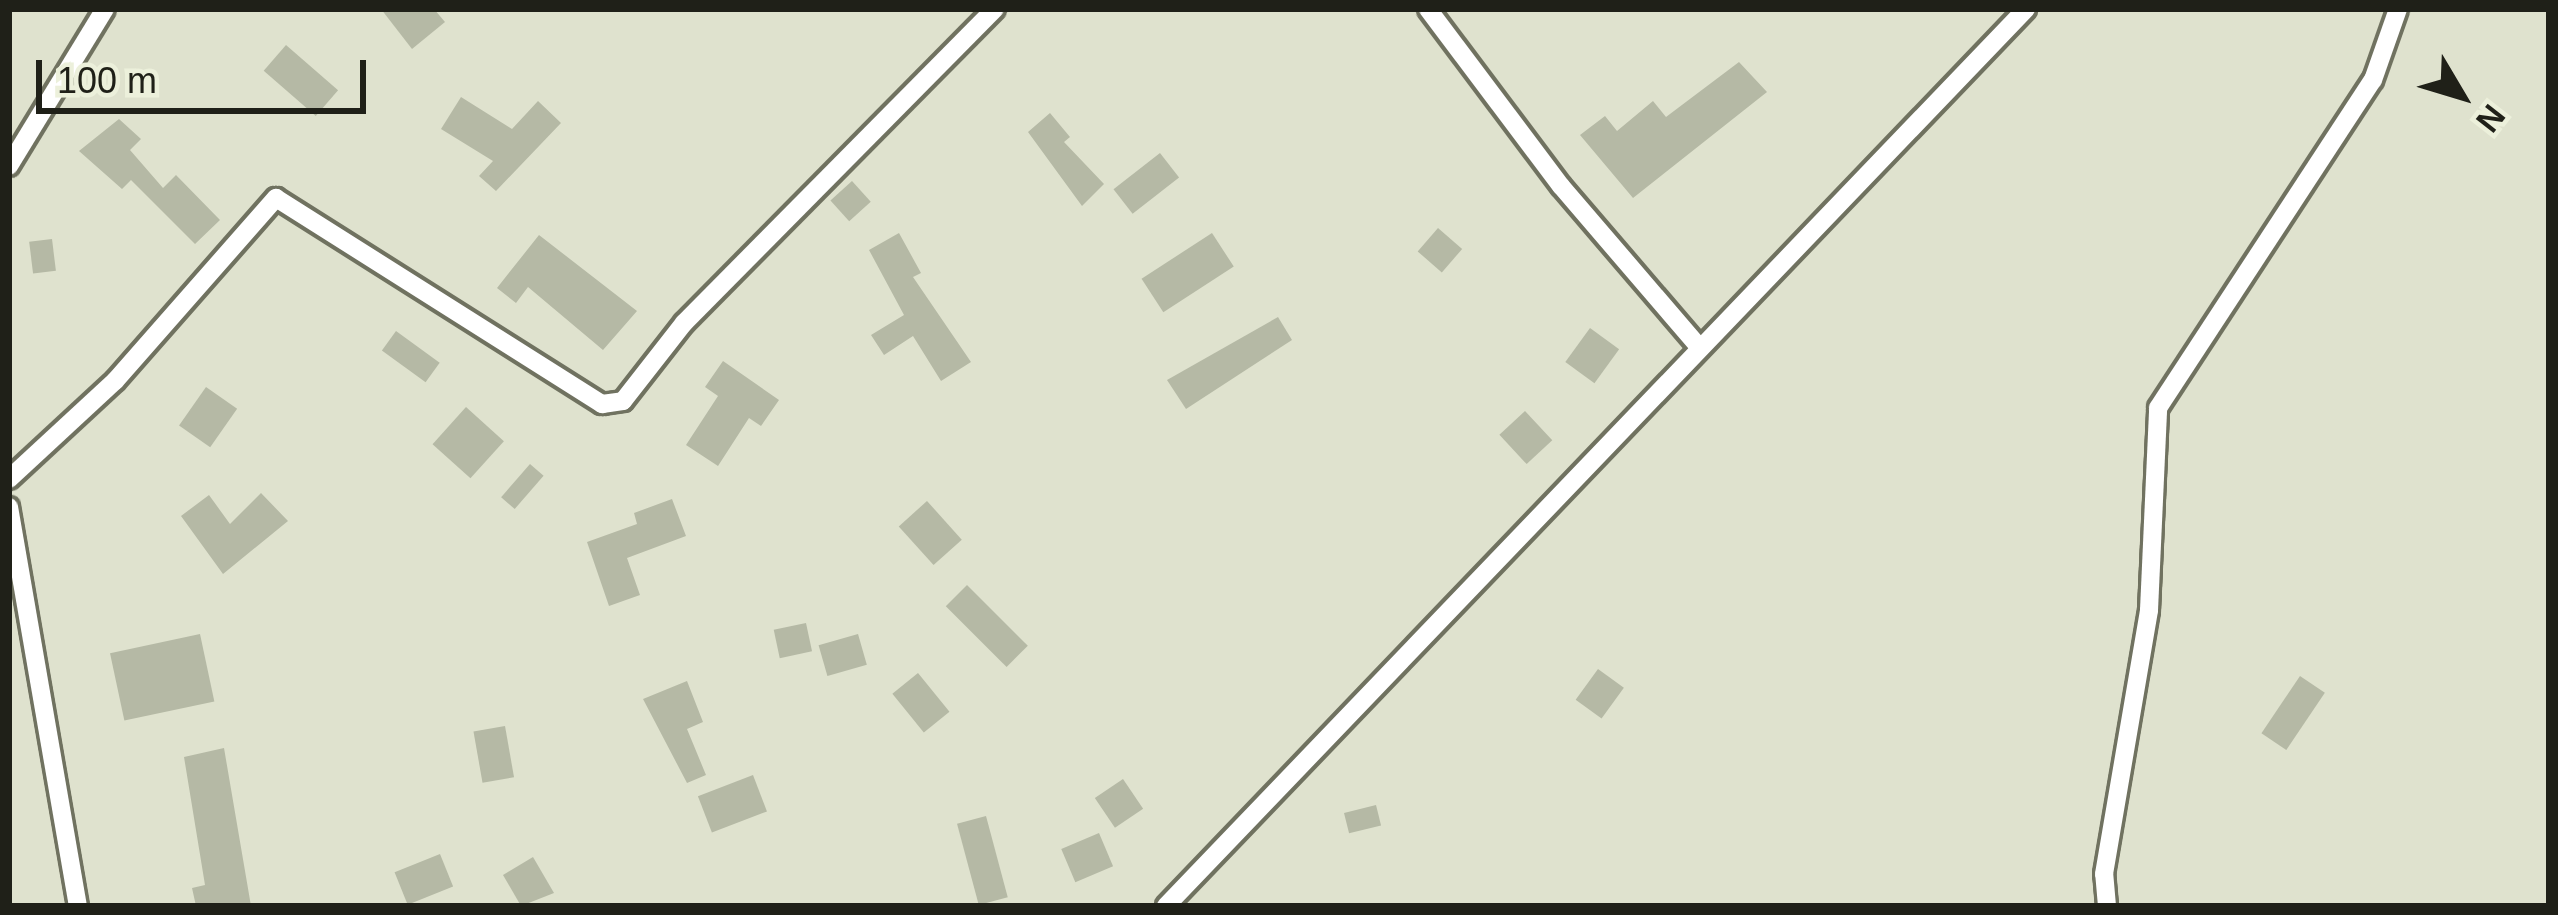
<!DOCTYPE html>
<html>
<head>
<meta charset="utf-8">
<style>
  body { margin:0 }
  #map { position:relative; width:2558px; height:915px; overflow:hidden; background:#dfe2ce; font-family:Helvetica,sans-serif }
  div>[style] { position:absolute }
  [style*='--x'] { left:calc(var(--x)*1px); top:calc(var(--y)*1px); width:calc(var(--w)*1px); rotate:calc(var(--a)*1deg) }
  .building>* { inset:0; background:#b5b9a5; transform-origin:0 0 }
  .roads { filter:drop-shadow(3px 0 #707260) drop-shadow(-3px 0 #707260) drop-shadow(0 3px #707260) drop-shadow(0 -3px #707260) }
  .street>* { height:18px; margin:-9px; padding:0 9px; transform-origin:9px; border-radius:9px; background:#fff }
  span { translate:-50% -50%; white-space:nowrap; text-align:center; line-height:1.15; -webkit-text-stroke:9px #ecf0db; paint-order:stroke }
  .frame { position:absolute; inset:0; border:12px solid #1f2018; pointer-events:none }
  .north { position:absolute; left:2402px; top:36px; width:120px; height:120px; -webkit-text-stroke:9px #ecf0db; paint-order:stroke; rotate:128deg; font-size:33px; font-weight:700; line-height:48px; text-align:center; color:#1f2018 }
  .north::after { content:''; display:block; margin:auto; width:42px; height:54px; background:#1f2018; clip-path:polygon(50% 0,100% 100%,50% 72%,0 100%) }
  .scale { position:absolute; left:36px; top:60px; width:330px; height:54px; box-sizing:border-box; border:6px solid #1f2018; border-top:0; padding-left:15px; font-size:36px; line-height:42px; white-space:nowrap; color:#1f2018; -webkit-text-stroke:9px #ecf0db; paint-order:stroke }
</style>
</head>
<body>
<div id="map">
  <div class="building">
    <i style="clip-path:polygon(381px 9px,434px 9px,445px 22px,412px 49px)"></i>
    <i style="left:286px;top:45px;width:69px;height:34px;rotate:41deg"></i>
    <i style="clip-path:polygon(1739px 62px,1767px 92px,1633px 198px,1580px 135px,1605px 116px,1617px 131px,1653px 101px,1666px 117px)"></i>
    <i style="clip-path:polygon(461px 97px,512px 129px,538px 101px,561px 123px,496px 191px,479px 176px,493px 161px,441px 129px)"></i>
    <i style="clip-path:polygon(1050px 113px,1070px 137px,1064px 142px,1104px 184px,1082px 206px,1028px 132px)"></i>
    <i style="clip-path:polygon(119px 119px,141px 139px,130px 150px,163px 188px,176px 175px,220px 220px,195px 244px,131px 180px,122px 189px,79px 151px)"></i>
    <i style="left:1160px;top:153px;width:31px;height:59px;rotate:52deg"></i>
    <i style="left:852px;top:181px;width:28px;height:29px;rotate:48deg"></i>
    <i style="left:1438px;top:228px;width:32px;height:31px;rotate:41deg"></i>
    <i style="clip-path:polygon(899px 233px,921px 273px,913px 277px,971px 362px,941px 381px,913px 336px,884px 355px,871px 335px,904px 315px,869px 250px)"></i>
    <i style="left:1212px;top:233px;width:40px;height:84px;rotate:57deg"></i>
    <i style="clip-path:polygon(539px 235px,637px 311px,603px 350px,528px 287px,516px 303px,497px 288px)"></i>
    <i style="left:52px;top:239px;width:32px;height:23px;rotate:83deg"></i>
    <i style="clip-path:polygon(1278px 317px,1292px 340px,1186px 409px,1167px 380px)"></i>
    <i style="left:1590px;top:328px;width:36px;height:42px;rotate:36deg"></i>
    <i style="left:396px;top:331px;width:54px;height:24px;rotate:36deg"></i>
    <i style="clip-path:polygon(723px 361px,779px 400px,761px 426px,749px 418px,718px 466px,686px 445px,718px 396px,705px 387px)"></i>
    <i style="left:206px;top:387px;width:38px;height:47px;rotate:35deg"></i>
    <i style="left:466px;top:407px;width:51px;height:50px;rotate:42deg"></i>
    <i style="left:1525px;top:411px;width:40px;height:35px;rotate:47deg"></i>
    <i style="left:530px;top:464px;width:18px;height:44px;rotate:41deg"></i>
    <i style="clip-path:polygon(261px 493px,288px 521px,223px 574px,181px 516px,209px 495px,230px 524px)"></i>
    <i style="clip-path:polygon(672px 499px,686px 536px,627px 558px,640px 595px,609px 606px,587px 542px,637px 524px,634px 513px)"></i>
    <i style="left:927px;top:501px;width:52px;height:38px;rotate:48deg"></i>
    <i style="left:967px;top:585px;width:86px;height:30px;rotate:45deg"></i>
    <i style="left:806px;top:623px;width:29px;height:33px;rotate:78deg"></i>
    <i style="left:200px;top:634px;width:69px;height:92px;rotate:78deg"></i>
    <i style="left:858px;top:634px;width:32px;height:41px;rotate:74deg"></i>
    <i style="left:1598px;top:669px;width:32px;height:38px;rotate:36deg"></i>
    <i style="left:918px;top:673px;width:50px;height:33px;rotate:51deg"></i>
    <i style="left:2300px;top:676px;width:30px;height:69px;rotate:34deg"></i>
    <i style="clip-path:polygon(687px 681px,703px 722px,687px 729px,706px 775px,687px 783px,643px 699px)"></i>
    <i style="left:505px;top:726px;width:52px;height:32px;rotate:80deg"></i>
    <i style="clip-path:polygon(224px 748px,251px 906px,196px 906px,192px 888px,205px 885px,184px 757px)"></i>
    <i style="left:753px;top:775px;width:39px;height:59px;rotate:69deg"></i>
    <i style="left:1123px;top:779px;width:36px;height:34px;rotate:56deg"></i>
    <i style="left:1376px;top:805px;width:21px;height:33px;rotate:76deg"></i>
    <i style="left:986px;top:816px;width:84px;height:30px;rotate:75deg"></i>
    <i style="left:1099px;top:833px;width:36px;height:41px;rotate:67deg"></i>
    <i style="left:440px;top:854px;width:35px;height:49px;rotate:68deg"></i>
    <i style="clip-path:polygon(533px 857px,554px 893px,521px 906px,503px 875px)"></i>
  </div>
  <div class="roads">
    <div class="street">
      <i style="--x:1428;--y:9;--w:221;--a:53.1"></i>
      <i style="--x:1561;--y:186;--w:213;--a:49.4"></i>
      <i style="--x:9;--y:166;--w:184;--a:-58.6"></i>
      <i style="--x:9;--y:479;--w:144;--a:-42.8"></i>
      <i style="--x:115;--y:381;--w:244;--a:-48.7"></i>
      <i style="--x:276;--y:198;--w:386;--a:32.3"></i>
      <i style="--x:602;--y:404;--w:21;--a:-8"></i>
      <i style="--x:623;--y:401;--w:99;--a:-52"></i>
      <i style="--x:684;--y:323;--w:442;--a:-45.3"></i>
      <i style="--x:9;--y:507;--w:405;--a:80.2"></i>
      <i style="--x:1166;--y:906;--w:1243;--a:-46.21"></i>
      <i style="--x:2107;--y:906;--w:32;--a:-95"></i>
      <i style="--x:2104;--y:874;--w:268;--a:-80.3"></i>
      <i style="--x:2149;--y:610;--w:202;--a:-87.4"></i>
      <i style="--x:2158;--y:408;--w:392;--a:-56.8"></i>
      <i style="--x:2373;--y:80;--w:75;--a:-70.6"></i>
    </div>
  </div>
  <div class="frame"></div>
  <div class="north">N</div>
  <div class="scale">100 m</div>
</div>
</body>
</html>
